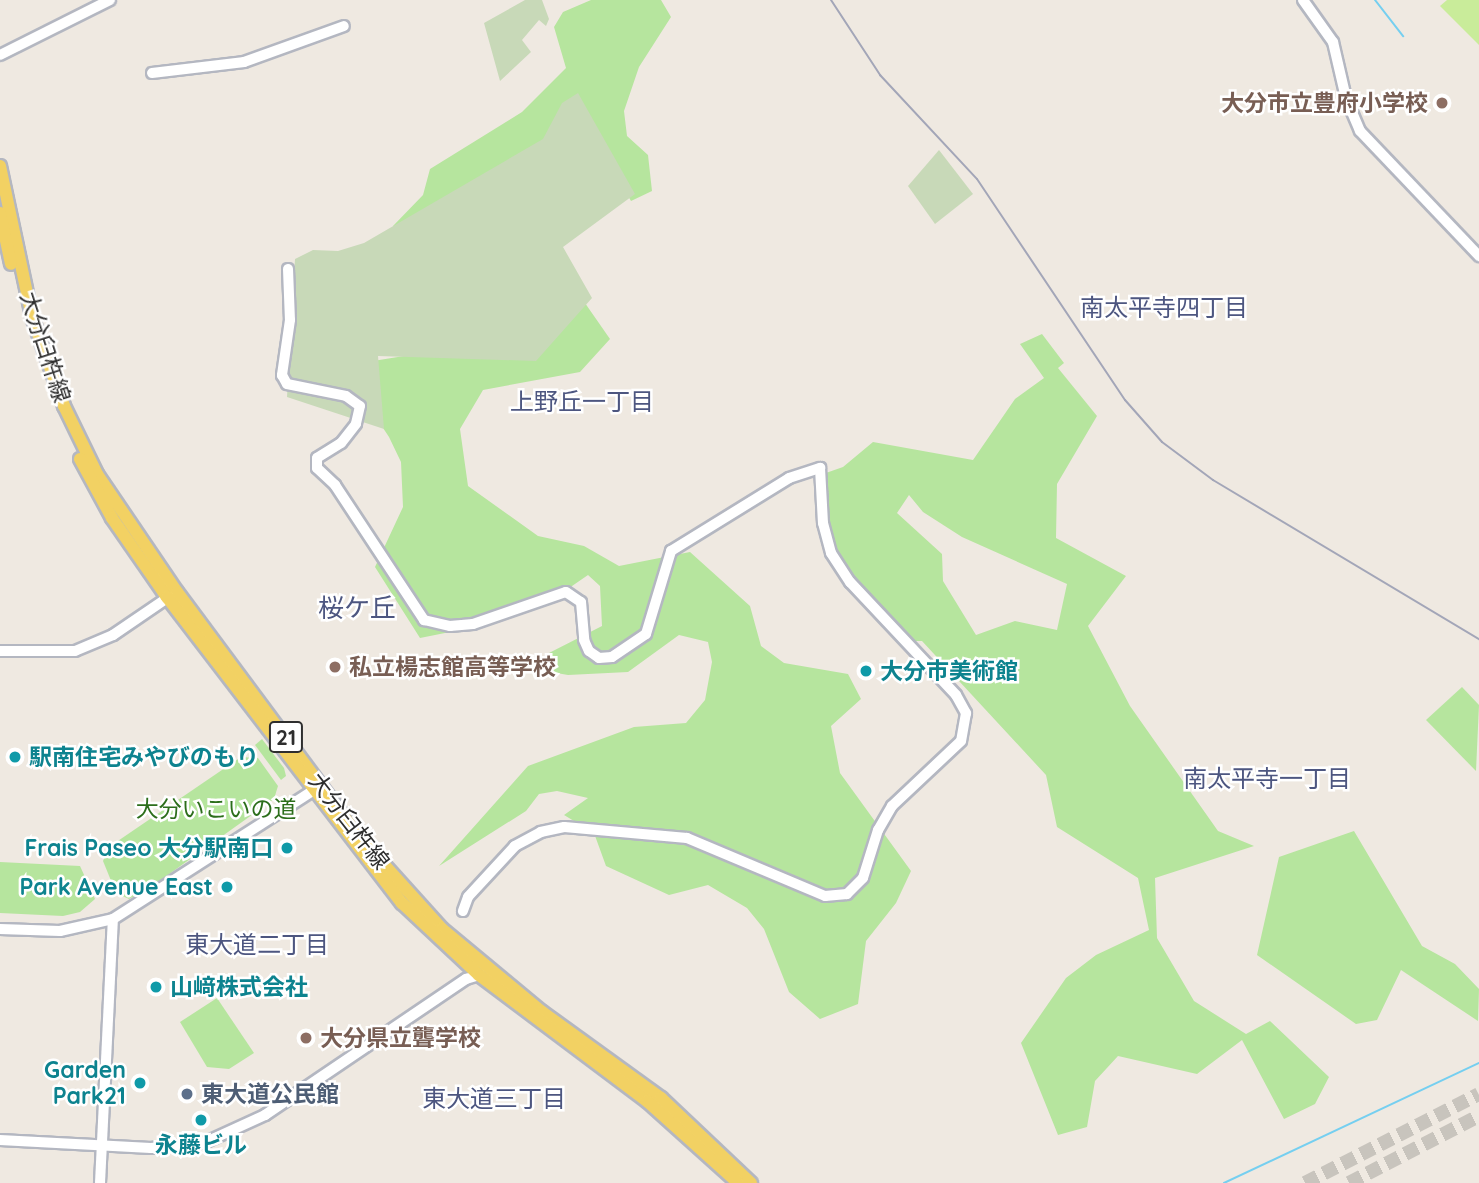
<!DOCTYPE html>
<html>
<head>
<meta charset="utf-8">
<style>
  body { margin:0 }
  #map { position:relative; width:1479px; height:1183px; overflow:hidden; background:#efe9e1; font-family:Quicksand,"Noto Sans JP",sans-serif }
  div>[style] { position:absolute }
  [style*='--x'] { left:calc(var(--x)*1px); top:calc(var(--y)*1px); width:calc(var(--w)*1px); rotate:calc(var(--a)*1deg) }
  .green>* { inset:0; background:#b6e59e }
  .cemetery>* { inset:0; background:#c8d9b8 }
  .pitch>* { inset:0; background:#c9ec9a }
  .stream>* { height:2px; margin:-1px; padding:0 1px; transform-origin:1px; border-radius:1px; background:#75cff0 }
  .highway-tunnel>* { height:14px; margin-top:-7px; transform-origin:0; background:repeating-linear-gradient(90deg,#c8c4bd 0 14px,transparent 0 21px) }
  .roads { filter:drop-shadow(2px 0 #b4b7c1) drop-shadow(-2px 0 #b4b7c1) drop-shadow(0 2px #b4b7c1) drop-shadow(0 -2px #b4b7c1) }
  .minor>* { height:10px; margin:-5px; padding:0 5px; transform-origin:5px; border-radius:5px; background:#fff }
  .major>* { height:12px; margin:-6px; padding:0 6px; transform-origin:6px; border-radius:6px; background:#f2d163 }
  .rail>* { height:2px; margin:-1px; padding:0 1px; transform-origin:1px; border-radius:1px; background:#a3a6b8 }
  .dots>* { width:19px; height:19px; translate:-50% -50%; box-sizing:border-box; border:4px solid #fff; border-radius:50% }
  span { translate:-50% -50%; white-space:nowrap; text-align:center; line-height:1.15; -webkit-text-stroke:5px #fff; paint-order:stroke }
  .shield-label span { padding:2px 5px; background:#fff; border:2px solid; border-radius:5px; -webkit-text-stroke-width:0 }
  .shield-label { font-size:21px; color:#2e2e2e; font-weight:700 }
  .education-label { font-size:23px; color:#785e54; font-weight:700 }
  .right { translate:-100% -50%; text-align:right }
  .left { translate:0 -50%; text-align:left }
  .street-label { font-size:23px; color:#2e2e2e }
  .culture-label { font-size:23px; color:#0d838f; font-weight:700 }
  .park-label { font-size:23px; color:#2c6e1b }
  .service-label { font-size:23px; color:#4e5e75; font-weight:700 }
  .neighbourhood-label { font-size:24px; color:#4d5680 }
  .quarter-label { font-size:26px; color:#4d5680 }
</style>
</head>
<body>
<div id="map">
  <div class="green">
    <i style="clip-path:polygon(591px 0,661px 0,671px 17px,639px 67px,624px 111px,627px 136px,648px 155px,652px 191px,631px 201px,589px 129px,440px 230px,578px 293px,610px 339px,580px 372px,483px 390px,460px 429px,468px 486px,538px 536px,584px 546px,619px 566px,690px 552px,750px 606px,761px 646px,784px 663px,848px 674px,861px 699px,831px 726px,840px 773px,911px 871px,896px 903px,866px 941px,858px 1004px,820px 1019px,789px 992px,764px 929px,747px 908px,708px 885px,669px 895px,606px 866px,594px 833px,564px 815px,588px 798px,557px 791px,539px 794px,526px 811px,439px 866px,528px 766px,634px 727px,686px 723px,705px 700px,712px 662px,708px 642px,679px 635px,628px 672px,568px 675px,545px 671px,549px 653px,602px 626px,600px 586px,588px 575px,543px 606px,495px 623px,420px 638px,375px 567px,403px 507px,401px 462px,389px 437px,342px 366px,404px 356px,393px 226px,423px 195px,430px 169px,522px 112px,566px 68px,554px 27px,563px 12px)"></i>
    <i style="clip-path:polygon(evenodd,1042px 334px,1064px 363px,1058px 368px,1097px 416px,1057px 484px,1056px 538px,1126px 576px,1088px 626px,1130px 706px,1218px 831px,1254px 846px,1155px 878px,1157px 938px,1194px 1001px,1246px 1034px,1270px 1021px,1329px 1077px,1315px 1104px,1284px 1119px,1242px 1040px,1197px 1074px,1118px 1056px,1095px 1081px,1087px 1127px,1058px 1135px,1021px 1043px,1066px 978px,1096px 955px,1149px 930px,1138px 878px,1057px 827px,1046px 775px,922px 641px,911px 641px,852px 580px,834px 551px,826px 526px,823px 474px,843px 467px,873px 442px,973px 460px,1015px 399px,1044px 378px,1020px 344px,1042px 334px,909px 495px,923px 512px,962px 537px,1067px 584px,1057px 630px,1015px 621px,976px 635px,943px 581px,942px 554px,897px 513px,909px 495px)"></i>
    <i style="clip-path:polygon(1462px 687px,1479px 705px,1476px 771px,1426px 720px)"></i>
    <i style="clip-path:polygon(262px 739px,284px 768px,286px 776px,281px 780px,255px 745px)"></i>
    <i style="clip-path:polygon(241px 757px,258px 758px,278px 786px,274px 799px,151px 887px,129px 899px,116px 893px,103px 861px,109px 847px)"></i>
    <i style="clip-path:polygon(1354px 831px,1422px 946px,1455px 964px,1479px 989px,1478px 1021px,1401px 970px,1377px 1020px,1356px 1024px,1257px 955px,1279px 857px)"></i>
    <i style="clip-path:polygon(0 862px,80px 866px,95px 899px,80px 912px,63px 916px,0 913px)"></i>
    <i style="clip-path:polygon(217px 998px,254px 1053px,229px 1069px,207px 1067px,180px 1022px)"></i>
  </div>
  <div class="cemetery">
    <i style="clip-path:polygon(525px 0,542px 0,549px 19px,546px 26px,539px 20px,522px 40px,531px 52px,500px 81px,484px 23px)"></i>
    <i style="clip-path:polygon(578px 93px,635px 194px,563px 247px,592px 298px,536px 361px,378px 356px,384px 429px,287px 397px,295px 259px,313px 250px,338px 251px,364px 243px,543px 139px,562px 103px)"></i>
    <i style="clip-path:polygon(939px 150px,973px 194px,935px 224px,908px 186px)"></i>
  </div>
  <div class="pitch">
    <i style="clip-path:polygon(1447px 0,1479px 0,1479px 45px,1440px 6px)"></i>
  </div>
  <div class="stream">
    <i style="--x:1375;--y:0;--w:46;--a:52.1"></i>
    <i style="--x:1224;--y:1183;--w:282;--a:-25.2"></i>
  </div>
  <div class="highway-tunnel">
    <i style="--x:1305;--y:1183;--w:195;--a:-27.1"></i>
    <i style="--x:1349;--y:1183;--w:146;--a:-27.3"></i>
  </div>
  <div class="roads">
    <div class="minor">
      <i style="--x:1303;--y:0;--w:52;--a:54.5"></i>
      <i style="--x:1333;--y:42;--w:57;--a:76.9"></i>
      <i style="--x:1346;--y:98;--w:36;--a:67"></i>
      <i style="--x:1360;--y:131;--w:173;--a:46.4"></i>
      <i style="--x:0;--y:55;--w:123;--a:-26.6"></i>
      <i style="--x:152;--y:73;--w:93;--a:-6.8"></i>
      <i style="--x:244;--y:62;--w:106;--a:-19.8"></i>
      <i style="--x:288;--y:269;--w:51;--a:87.8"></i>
      <i style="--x:290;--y:320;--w:56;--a:98.3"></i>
      <i style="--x:282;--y:375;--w:10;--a:61"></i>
      <i style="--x:287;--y:384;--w:60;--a:11.5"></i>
      <i style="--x:346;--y:396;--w:17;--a:36"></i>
      <i style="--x:360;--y:406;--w:18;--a:103"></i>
      <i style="--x:356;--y:424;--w:24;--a:128"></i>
      <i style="--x:341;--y:443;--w:28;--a:148"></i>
      <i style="--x:317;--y:458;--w:10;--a:90"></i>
      <i style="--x:317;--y:468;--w:25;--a:43"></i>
      <i style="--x:335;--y:485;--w:162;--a:56.6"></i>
      <i style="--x:424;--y:620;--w:27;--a:13"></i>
      <i style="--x:450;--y:626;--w:23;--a:-5"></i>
      <i style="--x:473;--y:624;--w:98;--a:-19"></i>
      <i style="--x:566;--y:592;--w:18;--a:34"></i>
      <i style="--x:581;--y:602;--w:38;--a:85"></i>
      <i style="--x:584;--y:640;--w:12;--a:66"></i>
      <i style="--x:589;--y:651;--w:12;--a:35"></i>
      <i style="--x:599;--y:658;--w:13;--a:-4"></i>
      <i style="--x:612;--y:657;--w:41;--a:-34.1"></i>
      <i style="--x:646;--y:634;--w:87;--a:-73.2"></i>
      <i style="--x:671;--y:551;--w:139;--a:-31.7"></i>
      <i style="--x:789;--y:478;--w:33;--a:-18"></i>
      <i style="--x:820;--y:468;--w:55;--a:86.9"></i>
      <i style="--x:823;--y:523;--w:31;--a:75"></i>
      <i style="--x:831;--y:553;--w:35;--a:57"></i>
      <i style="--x:850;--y:582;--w:155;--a:46.8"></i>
      <i style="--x:956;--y:695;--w:21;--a:61"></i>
      <i style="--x:966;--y:713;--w:28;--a:100"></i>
      <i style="--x:961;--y:741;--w:95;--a:136.7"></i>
      <i style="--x:892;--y:806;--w:28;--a:120"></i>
      <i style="--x:878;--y:830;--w:50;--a:107.4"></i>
      <i style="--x:863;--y:878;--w:23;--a:135"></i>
      <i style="--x:847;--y:894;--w:22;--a:175"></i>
      <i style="--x:825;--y:896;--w:150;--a:-157.2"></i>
      <i style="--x:687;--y:838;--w:123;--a:-174.9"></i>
      <i style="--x:564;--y:827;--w:24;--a:168"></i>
      <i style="--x:541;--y:832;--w:30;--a:152"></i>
      <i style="--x:515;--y:846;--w:69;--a:132.7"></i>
      <i style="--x:468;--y:897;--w:15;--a:110"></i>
      <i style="--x:0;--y:651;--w:75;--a:0"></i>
      <i style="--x:75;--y:651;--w:41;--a:-22.8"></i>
      <i style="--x:113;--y:635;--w:73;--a:-34.3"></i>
      <i style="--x:0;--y:929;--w:60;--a:1.9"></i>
      <i style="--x:60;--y:931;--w:54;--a:-12.8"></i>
      <i style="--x:113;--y:919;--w:245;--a:-32.7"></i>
      <i style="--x:0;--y:1140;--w:151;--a:3"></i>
      <i style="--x:151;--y:1148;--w:55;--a:-6.2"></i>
      <i style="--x:206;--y:1142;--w:65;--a:-24.6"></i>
      <i style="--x:265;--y:1115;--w:243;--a:-34.1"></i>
      <i style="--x:466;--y:979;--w:14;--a:-17"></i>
      <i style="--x:100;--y:1183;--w:264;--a:-87.2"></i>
    </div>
    <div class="major">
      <i style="--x:0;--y:166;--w:154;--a:78"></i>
      <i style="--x:32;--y:317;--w:95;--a:70.2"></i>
      <i style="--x:64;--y:406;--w:76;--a:64.1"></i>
      <i style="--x:97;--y:474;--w:143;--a:55.9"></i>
      <i style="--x:177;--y:592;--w:307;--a:53.4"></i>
      <i style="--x:360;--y:838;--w:122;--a:48"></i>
      <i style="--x:442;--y:929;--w:130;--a:39.7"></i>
      <i style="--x:542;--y:1012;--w:147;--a:35.9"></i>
      <i style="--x:661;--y:1098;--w:124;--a:43.4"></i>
      <i style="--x:0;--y:213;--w:52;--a:77.8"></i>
      <i style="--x:80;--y:459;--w:67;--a:61.5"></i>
      <i style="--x:112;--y:518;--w:96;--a:55.2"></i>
      <i style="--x:167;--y:597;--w:386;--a:52.5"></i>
      <i style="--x:402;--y:903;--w:105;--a:43.1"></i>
      <i style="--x:479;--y:975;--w:210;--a:36.9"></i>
      <i style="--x:647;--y:1101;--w:122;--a:42"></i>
    </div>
  </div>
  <div class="rail">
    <i style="--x:831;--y:0;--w:90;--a:56.8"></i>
    <i style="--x:880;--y:75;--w:142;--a:47"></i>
    <i style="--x:977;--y:179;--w:266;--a:56.2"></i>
    <i style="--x:1125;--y:400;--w:56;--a:48.6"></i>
    <i style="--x:1162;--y:442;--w:64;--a:36.7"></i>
    <i style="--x:1213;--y:480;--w:310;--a:30.9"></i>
  </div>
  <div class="dots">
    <i style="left:1442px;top:103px;background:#8d6e63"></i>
    <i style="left:335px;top:667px;background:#8d6e63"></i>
    <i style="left:866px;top:671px;background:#0f9aa8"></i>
    <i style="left:15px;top:757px;background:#0f9aa8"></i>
    <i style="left:287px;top:848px;background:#0f9aa8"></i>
    <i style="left:227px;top:887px;background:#0f9aa8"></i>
    <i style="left:156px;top:987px;background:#0f9aa8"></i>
    <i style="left:306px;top:1038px;background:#8d6e63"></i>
    <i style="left:140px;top:1083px;background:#0f9aa8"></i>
    <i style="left:187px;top:1094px;background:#5c6f8a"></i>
    <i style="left:201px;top:1120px;background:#0f9aa8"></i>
  </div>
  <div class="shield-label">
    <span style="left:286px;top:737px">21</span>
  </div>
  <div class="education-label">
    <span class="right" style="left:1428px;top:103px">大分市立豊府小学校</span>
    <span class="left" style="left:349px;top:667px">私立楊志館高等学校</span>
    <span class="left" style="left:320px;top:1038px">大分県立聾学校</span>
  </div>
  <div class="street-label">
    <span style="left:45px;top:347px;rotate:72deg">大分臼杵線</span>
    <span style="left:349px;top:821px;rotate:52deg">大分臼杵線</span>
  </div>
  <div class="culture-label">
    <span class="left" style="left:880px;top:671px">大分市美術館</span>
    <span class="left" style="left:29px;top:757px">駅南住宅みやびのもり</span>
    <span class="right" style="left:273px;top:848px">Frais Paseo 大分駅南口</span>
    <span class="right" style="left:213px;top:887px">Park Avenue East</span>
    <span class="left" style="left:170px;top:987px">山﨑株式会社</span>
    <span class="right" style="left:126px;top:1083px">Garden<br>Park21</span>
    <span style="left:201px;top:1145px">永藤ビル</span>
  </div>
  <div class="park-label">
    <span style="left:216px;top:809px">大分いこいの道</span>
  </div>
  <div class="service-label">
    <span class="left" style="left:201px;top:1094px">東大道公民館</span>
  </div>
  <div class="neighbourhood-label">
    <span style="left:1164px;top:308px">南太平寺四丁目</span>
    <span style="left:582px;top:402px">上野丘一丁目</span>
    <span style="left:1267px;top:779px">南太平寺一丁目</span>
    <span style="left:257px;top:945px">東大道二丁目</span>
    <span style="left:494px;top:1099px">東大道三丁目</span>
  </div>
  <div class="quarter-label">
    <span style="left:357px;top:608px">桜ケ丘</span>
  </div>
</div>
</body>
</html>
